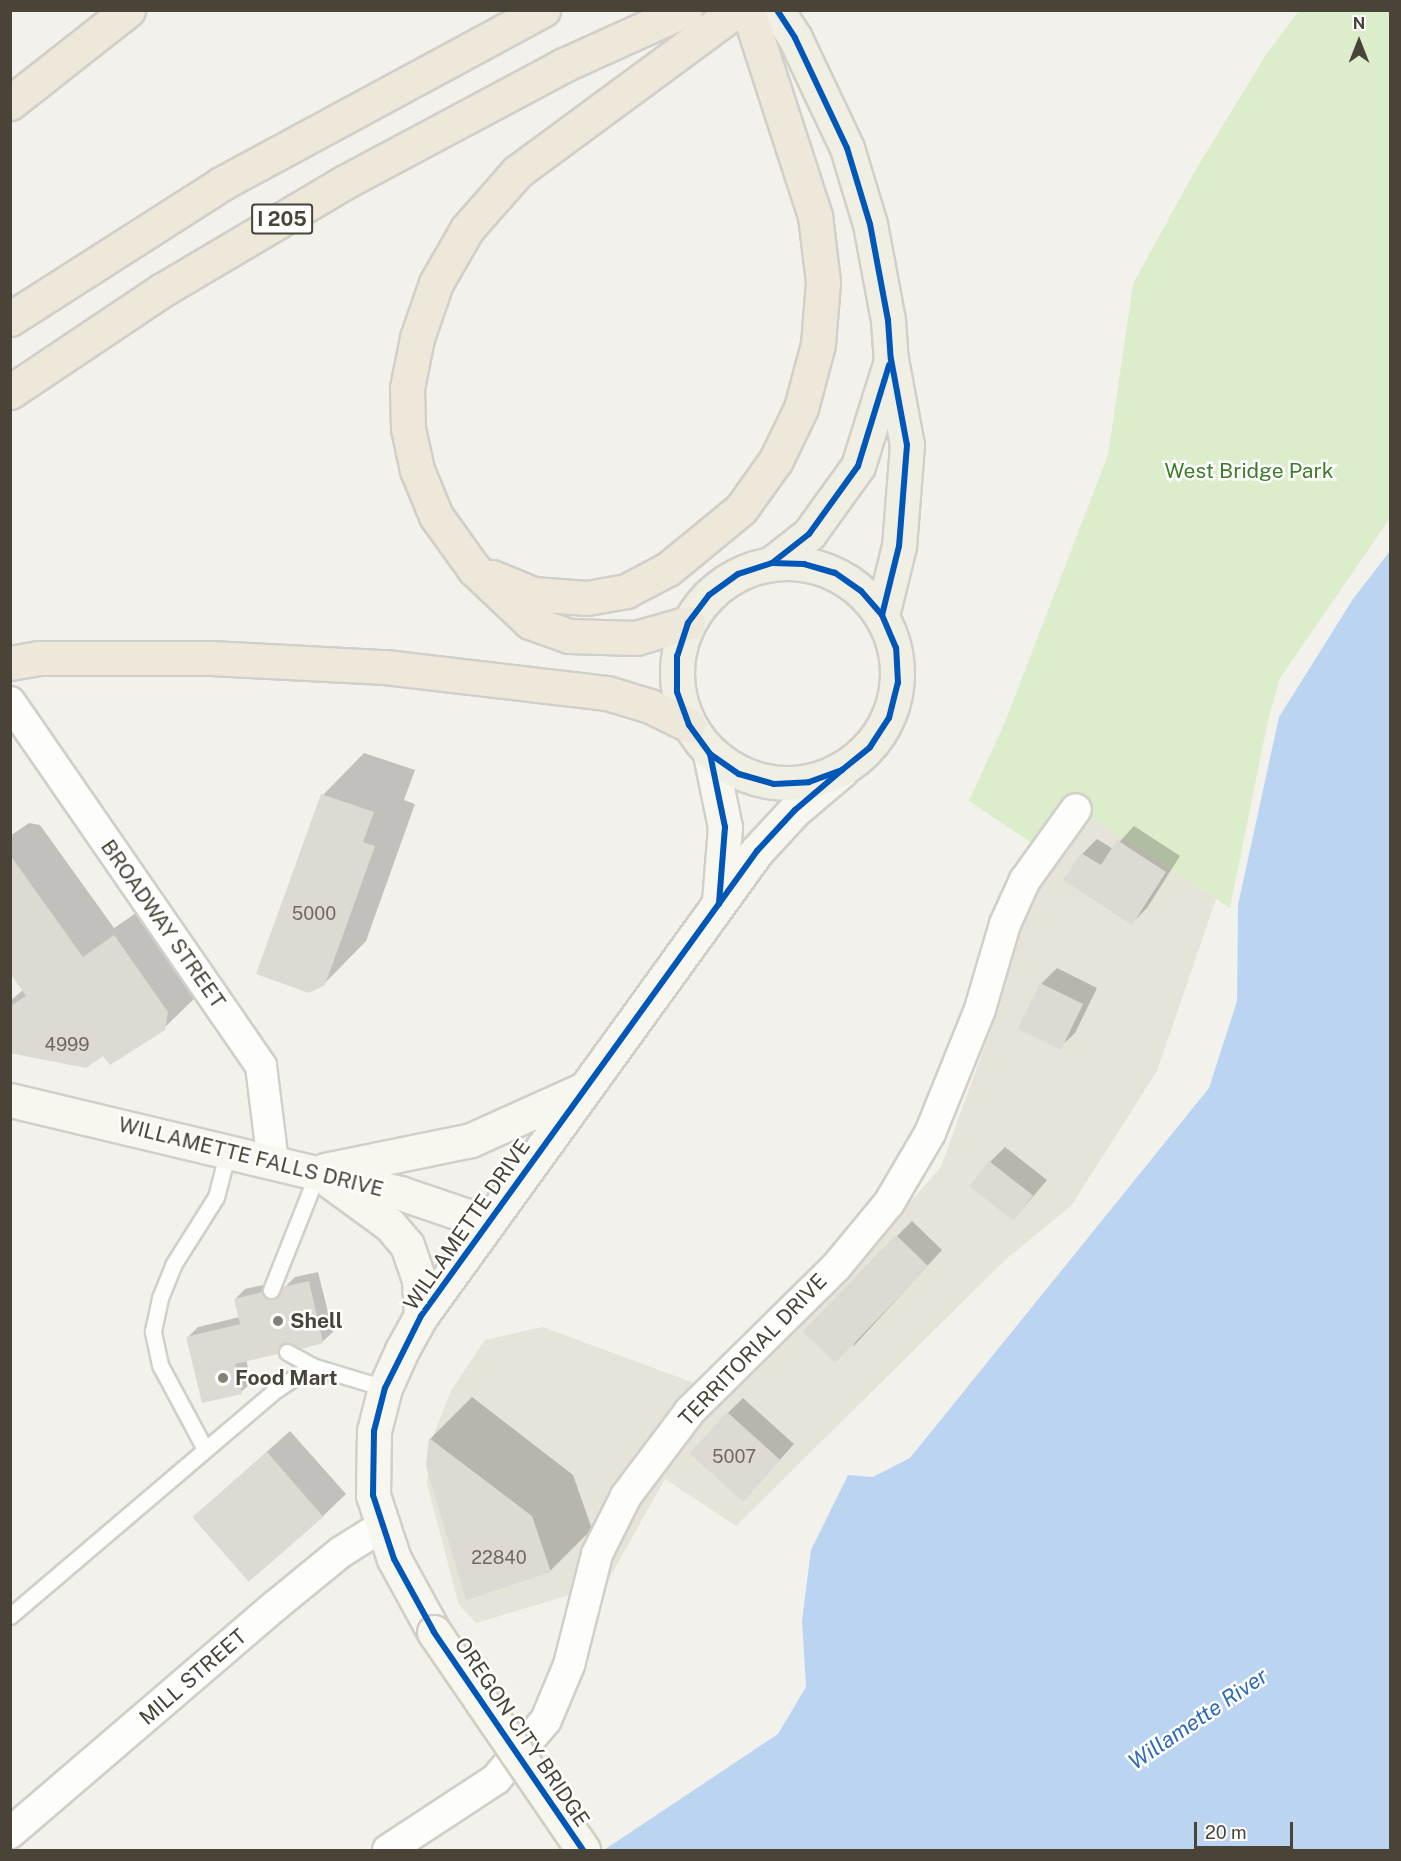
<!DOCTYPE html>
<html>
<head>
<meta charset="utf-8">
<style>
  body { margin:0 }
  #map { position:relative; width:1401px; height:1861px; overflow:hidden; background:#f2f1eb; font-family:"Public Sans",sans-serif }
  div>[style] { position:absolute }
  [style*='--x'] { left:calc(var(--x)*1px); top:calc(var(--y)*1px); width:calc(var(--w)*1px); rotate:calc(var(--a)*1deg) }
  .residential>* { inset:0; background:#e6e3d8 }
  .green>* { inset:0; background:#dbedcb }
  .water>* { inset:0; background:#bbd4f1 }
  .shadow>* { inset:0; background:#0003 }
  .building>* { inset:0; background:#dcdad3; transform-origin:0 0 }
  .roads { filter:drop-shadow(2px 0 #d0cfc9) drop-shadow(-2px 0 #d0cfc9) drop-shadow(0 2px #d0cfc9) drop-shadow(0 -2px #d0cfc9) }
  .service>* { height:15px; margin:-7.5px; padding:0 7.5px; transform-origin:7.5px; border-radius:7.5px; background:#fdfdfc }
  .minor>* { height:30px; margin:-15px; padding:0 15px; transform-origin:15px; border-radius:15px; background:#fdfdfc }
  .secondary>* { height:33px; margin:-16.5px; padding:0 16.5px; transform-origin:16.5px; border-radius:16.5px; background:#f7f6ef }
  .primary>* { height:33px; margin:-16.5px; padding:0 16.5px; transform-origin:16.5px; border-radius:16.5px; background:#f1efe4 }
  .primary>.ring { margin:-16.5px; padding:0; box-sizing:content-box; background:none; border:33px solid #f1efe4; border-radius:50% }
  .motorway>* { height:33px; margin:-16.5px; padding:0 16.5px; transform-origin:16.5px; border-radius:16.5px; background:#ede8d9 }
  .bridges { filter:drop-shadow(2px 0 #d2cfc2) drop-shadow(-2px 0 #d2cfc2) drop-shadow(0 2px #d2cfc2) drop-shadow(0 -2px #d2cfc2) }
  .secondary-bridge>* { height:33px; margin:-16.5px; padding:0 16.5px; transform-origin:16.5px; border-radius:16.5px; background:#f7f6ef }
  .cycleway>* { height:6px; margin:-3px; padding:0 3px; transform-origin:3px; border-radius:3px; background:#0057b8 }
  .dots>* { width:16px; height:16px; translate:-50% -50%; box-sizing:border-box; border:3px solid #fff; border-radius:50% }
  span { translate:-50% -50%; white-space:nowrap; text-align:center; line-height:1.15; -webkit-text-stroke:5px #fff; paint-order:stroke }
  .number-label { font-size:18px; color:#6e6a5f }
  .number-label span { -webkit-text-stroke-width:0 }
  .shield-label span { padding:2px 4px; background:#fff; border:2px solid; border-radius:4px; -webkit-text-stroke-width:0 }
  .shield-label { font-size:20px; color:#494437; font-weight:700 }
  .park-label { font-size:21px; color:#3d7d27 }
  .street-label { font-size:21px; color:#494437 }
  .poi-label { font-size:21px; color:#494437; font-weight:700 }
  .left { translate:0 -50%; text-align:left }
  .water-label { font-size:22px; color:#2c6bb8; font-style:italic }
  .frame { position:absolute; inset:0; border:12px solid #494437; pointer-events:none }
  .north { position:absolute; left:1329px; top:12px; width:60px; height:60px; -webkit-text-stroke:4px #fff; paint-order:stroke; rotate:0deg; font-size:16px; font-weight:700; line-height:24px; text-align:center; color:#494437 }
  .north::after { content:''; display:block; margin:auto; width:21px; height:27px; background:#494437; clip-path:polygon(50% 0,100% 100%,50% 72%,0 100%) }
  .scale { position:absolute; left:1194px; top:1822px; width:99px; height:27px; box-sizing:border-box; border:3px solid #494437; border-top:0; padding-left:8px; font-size:18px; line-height:21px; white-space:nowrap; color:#494437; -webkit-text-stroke:4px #fff; paint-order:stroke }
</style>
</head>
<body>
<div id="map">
  <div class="residential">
    <i style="clip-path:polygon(1086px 813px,1216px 899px,1157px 1071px,1071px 1206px,1005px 1260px,736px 1526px,665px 1479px,606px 1584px,476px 1623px,459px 1605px,427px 1484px,430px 1443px,451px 1391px,485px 1340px,543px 1327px,721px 1393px,876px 1241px,941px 1167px,993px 1023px,1030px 899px)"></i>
  </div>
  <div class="green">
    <i style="clip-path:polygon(1299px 11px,1390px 11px,1390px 518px,1280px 678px,1268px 720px,1230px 908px,1073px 805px,1041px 849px,969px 801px,1005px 722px,1108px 455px,1133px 284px,1192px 176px,1267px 53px)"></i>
  </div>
  <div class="water">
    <i style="clip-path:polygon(1390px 551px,1390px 1850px,604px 1850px,778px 1734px,806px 1687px,802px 1621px,811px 1550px,848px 1475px,873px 1477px,910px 1458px,1209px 1088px,1237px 1001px,1238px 905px,1279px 717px,1353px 599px)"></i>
  </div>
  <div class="shadow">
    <i style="clip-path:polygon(364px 753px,415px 770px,404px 800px,415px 804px,366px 941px,324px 984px,323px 795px)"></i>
    <i style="clip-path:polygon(29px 823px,40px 825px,114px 928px,145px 907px,198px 981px,195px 998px,164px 1028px,10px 1049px,10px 1001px,24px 989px,10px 970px,10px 836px)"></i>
    <i style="clip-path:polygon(1134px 826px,1180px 856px,1147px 908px,1132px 923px,1082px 854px,1097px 839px,1113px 849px)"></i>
    <i style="clip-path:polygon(1057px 968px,1097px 988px,1075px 1033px,1059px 1048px,1019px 1028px,1042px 983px)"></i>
    <i style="clip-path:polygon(1005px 1147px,1047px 1180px,1014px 1219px,990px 1162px)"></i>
    <i style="clip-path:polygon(912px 1221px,942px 1250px,853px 1347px,897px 1236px)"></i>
    <i style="clip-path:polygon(318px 1272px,333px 1332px,322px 1342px,288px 1341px,277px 1353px,246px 1360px,252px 1382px,241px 1392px,188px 1337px,198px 1327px,240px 1317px,235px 1299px,245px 1289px,272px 1283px,283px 1289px,295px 1277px)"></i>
    <i style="clip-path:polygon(472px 1397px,573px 1475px,592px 1529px,550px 1571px,428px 1466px,430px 1439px)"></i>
    <i style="clip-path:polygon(743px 1398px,794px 1444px,757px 1485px,728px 1413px)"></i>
    <i style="clip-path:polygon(290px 1431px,346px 1494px,323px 1516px,194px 1517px)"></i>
  </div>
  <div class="building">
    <i style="clip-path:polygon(321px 794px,374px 812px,363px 842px,375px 846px,325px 985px,309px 993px,256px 974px)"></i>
    <i style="clip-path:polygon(1117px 840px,1166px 872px,1132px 925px,1063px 880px,1081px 853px,1101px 865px)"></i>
    <i style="clip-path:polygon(10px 855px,83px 957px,114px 935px,168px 1012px,165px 1030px,110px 1065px,103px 1056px,86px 1068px,10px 1053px,10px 1006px,26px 996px,10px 973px)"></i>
    <i style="left:1040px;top:983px;width:48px;height:51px;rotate:26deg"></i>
    <i style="left:989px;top:1161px;width:56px;height:32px;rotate:38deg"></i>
    <i style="left:896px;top:1235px;width:45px;height:134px;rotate:44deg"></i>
    <i style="clip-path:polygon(309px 1281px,323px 1343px,301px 1349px,286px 1342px,279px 1347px,278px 1354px,235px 1364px,242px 1394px,202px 1403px,186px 1337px,240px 1324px,234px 1299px,262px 1292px,273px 1299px,283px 1287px)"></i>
    <i style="left:727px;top:1412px;width:72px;height:56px;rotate:42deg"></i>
    <i style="clip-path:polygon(429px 1438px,532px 1516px,551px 1572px,466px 1600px,426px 1466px)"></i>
    <i style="left:267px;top:1452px;width:86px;height:99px;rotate:49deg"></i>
  </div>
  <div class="roads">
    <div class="service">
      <i style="--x:271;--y:1290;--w:127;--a:-68.3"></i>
      <i style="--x:287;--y:1352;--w:29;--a:29"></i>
      <i style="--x:312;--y:1366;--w:76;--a:16.8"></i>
      <i style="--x:205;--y:1449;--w:95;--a:-118.2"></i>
      <i style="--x:160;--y:1365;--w:35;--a:-102"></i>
      <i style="--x:153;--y:1331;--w:34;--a:-78"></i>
      <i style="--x:160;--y:1298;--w:35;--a:-68"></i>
      <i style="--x:173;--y:1265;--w:80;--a:-57.7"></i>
      <i style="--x:216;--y:1197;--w:48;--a:-75.4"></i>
      <i style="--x:10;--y:1616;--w:350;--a:-40.4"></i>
      <i style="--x:277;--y:1389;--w:42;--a:-33.3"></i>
    </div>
    <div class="minor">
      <i style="--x:10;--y:702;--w:442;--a:55.4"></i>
      <i style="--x:261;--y:1066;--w:97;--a:82.9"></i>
      <i style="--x:10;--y:1833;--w:349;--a:-40.6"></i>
      <i style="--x:275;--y:1606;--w:85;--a:-39.3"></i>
      <i style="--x:341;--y:1552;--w:47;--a:-32"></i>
      <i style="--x:388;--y:1850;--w:129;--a:-33.3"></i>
      <i style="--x:496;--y:1779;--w:77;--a:-49.7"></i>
      <i style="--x:546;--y:1720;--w:60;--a:-67.3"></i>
      <i style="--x:569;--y:1665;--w:114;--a:-75.8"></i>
      <i style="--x:597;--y:1554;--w:65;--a:-63.4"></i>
      <i style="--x:626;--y:1496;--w:106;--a:-53"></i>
      <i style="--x:690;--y:1411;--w:205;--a:-44.6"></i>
      <i style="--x:836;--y:1267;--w:83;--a:-50.4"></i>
      <i style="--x:889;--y:1203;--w:81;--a:-59.6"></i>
      <i style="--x:930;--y:1133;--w:134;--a:-68"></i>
      <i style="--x:980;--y:1009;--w:89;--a:-73.6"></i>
      <i style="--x:1005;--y:924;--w:48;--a:-65.6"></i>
      <i style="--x:1025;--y:880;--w:87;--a:-54.3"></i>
    </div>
    <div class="secondary">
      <i style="--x:710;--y:754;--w:75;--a:78.4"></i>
      <i style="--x:725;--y:827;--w:75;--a:94.6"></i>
      <i style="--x:10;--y:1100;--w:401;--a:13.4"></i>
      <i style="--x:400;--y:1193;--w:93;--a:18.8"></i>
      <i style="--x:325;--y:1170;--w:149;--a:-11.6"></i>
      <i style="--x:471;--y:1140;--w:124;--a:-24.3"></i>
      <i style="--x:331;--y:1182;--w:73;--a:36.1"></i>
      <i style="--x:390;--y:1225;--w:26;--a:50"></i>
      <i style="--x:407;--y:1245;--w:37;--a:71"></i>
      <i style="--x:419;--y:1280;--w:36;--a:87"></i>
      <i style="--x:434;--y:1632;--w:83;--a:-118.7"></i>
      <i style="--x:394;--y:1559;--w:67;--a:-108.2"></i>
      <i style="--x:373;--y:1495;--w:64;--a:-89.1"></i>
      <i style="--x:374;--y:1431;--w:44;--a:-75.7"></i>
      <i style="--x:385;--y:1388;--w:42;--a:-65.9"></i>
      <i style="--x:402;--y:1350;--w:39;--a:-61"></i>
      <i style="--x:421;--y:1316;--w:574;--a:-54.15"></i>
      <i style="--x:757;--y:851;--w:56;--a:-47.2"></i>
      <i style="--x:795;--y:810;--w:62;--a:-40.4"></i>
    </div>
    <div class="primary">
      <i style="--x:777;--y:10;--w:33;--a:57"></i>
      <i style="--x:795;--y:38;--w:122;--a:64.7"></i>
      <i style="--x:847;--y:148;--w:79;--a:73.2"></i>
      <i style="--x:870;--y:224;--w:98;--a:79.4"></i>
      <i style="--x:888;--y:320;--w:39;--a:86"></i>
      <i style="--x:891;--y:359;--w:87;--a:79.5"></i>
      <i style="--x:907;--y:445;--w:101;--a:94.5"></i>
      <i style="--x:899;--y:546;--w:71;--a:103.8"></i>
      <i class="ring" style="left:677px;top:563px;width:187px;height:187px"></i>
      <i style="--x:772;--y:563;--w:47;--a:-38.1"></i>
      <i style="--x:809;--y:534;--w:84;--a:-54.2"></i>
      <i style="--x:858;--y:466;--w:104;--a:-72.6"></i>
    </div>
    <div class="motorway">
      <i style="--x:10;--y:103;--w:150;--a:-38.2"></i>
      <i style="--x:10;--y:319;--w:250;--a:-32.6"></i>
      <i style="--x:221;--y:184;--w:366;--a:-28.4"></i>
      <i style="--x:10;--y:392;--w:185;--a:-33.8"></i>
      <i style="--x:164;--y:289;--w:210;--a:-30.6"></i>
      <i style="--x:345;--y:182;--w:248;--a:-28.1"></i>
      <i style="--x:564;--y:65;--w:133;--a:-24.4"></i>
      <i style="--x:492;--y:577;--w:44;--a:22.5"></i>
      <i style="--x:533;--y:594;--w:54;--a:4.2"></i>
      <i style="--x:587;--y:598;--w:40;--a:-10"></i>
      <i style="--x:626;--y:591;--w:47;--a:-27.6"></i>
      <i style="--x:668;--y:569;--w:94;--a:-39.4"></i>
      <i style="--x:741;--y:509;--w:60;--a:-54.5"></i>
      <i style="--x:776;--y:460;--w:58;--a:-64.3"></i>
      <i style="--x:801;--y:408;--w:66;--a:-75.1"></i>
      <i style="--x:818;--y:344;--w:62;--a:-85.4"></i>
      <i style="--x:823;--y:282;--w:66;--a:-96.9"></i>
      <i style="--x:815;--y:216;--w:217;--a:-108"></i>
      <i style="--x:688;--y:623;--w:54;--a:163.9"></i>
      <i style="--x:636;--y:638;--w:67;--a:-178.3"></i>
      <i style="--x:569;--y:636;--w:41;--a:-160.3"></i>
      <i style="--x:530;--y:622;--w:77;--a:-136.6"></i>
      <i style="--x:474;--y:569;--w:65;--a:-125.6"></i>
      <i style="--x:436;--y:516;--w:50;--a:-112.4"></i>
      <i style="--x:417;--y:470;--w:43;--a:-102.1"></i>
      <i style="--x:408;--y:428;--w:40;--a:-91.4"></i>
      <i style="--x:407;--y:388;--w:51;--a:-78.7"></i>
      <i style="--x:417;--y:338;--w:58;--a:-70.9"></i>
      <i style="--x:436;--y:283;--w:62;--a:-60.1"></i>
      <i style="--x:467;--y:229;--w:76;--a:-48.7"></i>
      <i style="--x:517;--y:172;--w:273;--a:-36.4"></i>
      <i style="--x:10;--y:663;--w:28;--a:-10"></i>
      <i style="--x:38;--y:658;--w:173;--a:0"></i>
      <i style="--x:211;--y:658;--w:174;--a:3"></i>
      <i style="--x:385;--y:667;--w:224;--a:6.7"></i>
      <i style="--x:607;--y:693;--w:45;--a:16.8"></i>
      <i style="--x:650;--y:706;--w:43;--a:26"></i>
    </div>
  </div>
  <div class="bridges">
    <div class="secondary-bridge">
      <i style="--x:434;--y:1632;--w:264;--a:55.6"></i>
    </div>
  </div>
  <div class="cycleway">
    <i style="--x:777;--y:10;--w:33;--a:57"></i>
    <i style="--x:795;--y:38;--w:122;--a:64.7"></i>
    <i style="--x:847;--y:148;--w:79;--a:73.2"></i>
    <i style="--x:870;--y:224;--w:98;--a:79.4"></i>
    <i style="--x:888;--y:320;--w:39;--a:86"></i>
    <i style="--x:891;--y:359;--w:87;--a:79.5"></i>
    <i style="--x:907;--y:445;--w:101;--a:94.5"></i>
    <i style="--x:899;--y:546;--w:71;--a:103.8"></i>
    <i style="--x:772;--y:563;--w:47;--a:-38.1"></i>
    <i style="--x:809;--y:534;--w:84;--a:-54.2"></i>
    <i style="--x:858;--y:466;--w:106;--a:-72.9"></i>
    <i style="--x:710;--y:754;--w:35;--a:35"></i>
    <i style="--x:739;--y:774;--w:36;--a:16"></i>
    <i style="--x:774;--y:784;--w:35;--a:-3"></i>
    <i style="--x:809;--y:782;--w:35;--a:-20"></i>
    <i style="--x:842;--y:770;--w:36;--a:-39"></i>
    <i style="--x:870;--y:747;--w:35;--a:-57"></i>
    <i style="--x:889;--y:718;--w:36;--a:-76"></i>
    <i style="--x:898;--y:683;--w:35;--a:-93"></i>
    <i style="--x:896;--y:648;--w:36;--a:-113"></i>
    <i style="--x:882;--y:615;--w:32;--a:-131"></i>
    <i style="--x:861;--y:591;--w:32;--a:-145"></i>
    <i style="--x:835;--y:573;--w:32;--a:-164"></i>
    <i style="--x:804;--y:564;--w:32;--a:-178"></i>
    <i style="--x:772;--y:563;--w:36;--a:162"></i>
    <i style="--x:738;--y:574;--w:36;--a:144"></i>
    <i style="--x:709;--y:595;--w:35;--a:127"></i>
    <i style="--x:688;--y:623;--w:35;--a:108"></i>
    <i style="--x:677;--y:656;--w:36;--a:90"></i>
    <i style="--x:677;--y:692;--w:35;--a:70"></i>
    <i style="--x:689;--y:725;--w:36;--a:54"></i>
    <i style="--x:710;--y:754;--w:75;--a:78.4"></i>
    <i style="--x:725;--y:827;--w:77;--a:94.5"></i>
    <i style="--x:583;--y:1850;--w:264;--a:-124.4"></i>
    <i style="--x:434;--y:1632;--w:83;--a:-118.7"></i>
    <i style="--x:394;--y:1559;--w:67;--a:-108.2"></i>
    <i style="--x:373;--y:1495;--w:64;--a:-89.1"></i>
    <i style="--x:374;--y:1431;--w:44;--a:-75.7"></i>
    <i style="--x:385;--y:1388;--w:80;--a:-63.4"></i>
    <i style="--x:421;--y:1316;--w:574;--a:-54.15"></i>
    <i style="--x:757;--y:851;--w:56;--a:-47.2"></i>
    <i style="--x:795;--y:810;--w:62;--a:-40.4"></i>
  </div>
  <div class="dots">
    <i style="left:278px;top:1321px;background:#848176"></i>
    <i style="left:223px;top:1378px;background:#848176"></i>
  </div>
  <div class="number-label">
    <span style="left:314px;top:914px">5000</span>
    <span style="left:67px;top:1045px">4999</span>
    <span style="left:734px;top:1457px">5007</span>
    <span style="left:499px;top:1558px">22840</span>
  </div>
  <div class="shield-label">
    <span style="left:282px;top:219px">I 205</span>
  </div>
  <div class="park-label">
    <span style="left:1249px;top:471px">West Bridge Park</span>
  </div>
  <div class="street-label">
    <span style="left:163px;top:924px;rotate:55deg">BROADWAY STREET</span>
    <span style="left:251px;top:1157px;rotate:14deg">WILLAMETTE FALLS DRIVE</span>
    <span style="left:467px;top:1225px;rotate:-55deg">WILLAMETTE DRIVE</span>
    <span style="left:753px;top:1350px;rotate:-46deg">TERRITORIAL DRIVE</span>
    <span style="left:193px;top:1677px;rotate:-41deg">MILL STREET</span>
    <span style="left:522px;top:1732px;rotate:56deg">OREGON CITY BRIDGE</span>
  </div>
  <div class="poi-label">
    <span class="left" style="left:290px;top:1321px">Shell</span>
    <span class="left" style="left:235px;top:1378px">Food Mart</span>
  </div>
  <div class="water-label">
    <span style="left:1198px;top:1719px;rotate:-34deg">Willamette River</span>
  </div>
  <div class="frame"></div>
  <div class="north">N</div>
  <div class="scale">20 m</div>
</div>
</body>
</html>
